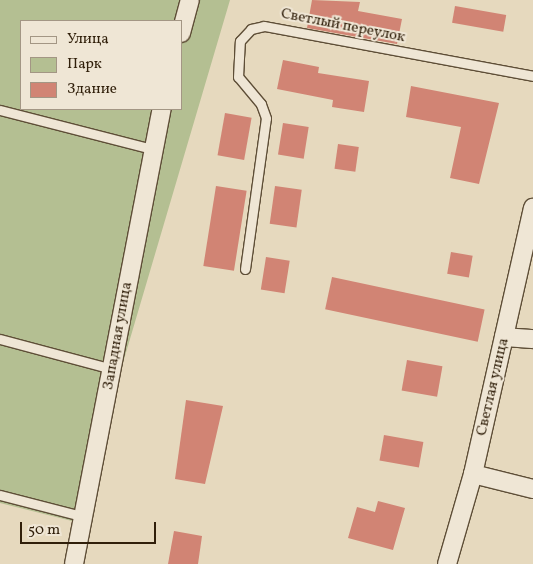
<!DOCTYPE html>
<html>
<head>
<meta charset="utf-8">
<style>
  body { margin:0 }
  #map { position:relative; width:533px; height:564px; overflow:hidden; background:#e6d9be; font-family:Vollkorn,serif }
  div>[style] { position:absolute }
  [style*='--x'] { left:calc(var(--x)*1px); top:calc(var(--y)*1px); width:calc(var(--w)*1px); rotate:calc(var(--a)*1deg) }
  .green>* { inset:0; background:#b4bf92 }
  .building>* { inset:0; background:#d18474; transform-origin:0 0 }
  .roads { filter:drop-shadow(1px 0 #5e4e37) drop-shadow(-1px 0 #5e4e37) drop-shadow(0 1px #5e4e37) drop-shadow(0 -1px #5e4e37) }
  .service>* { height:9px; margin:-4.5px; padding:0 4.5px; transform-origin:4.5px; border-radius:4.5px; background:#efe6d5 }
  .minor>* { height:18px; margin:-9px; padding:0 9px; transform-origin:9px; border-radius:9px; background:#efe6d5 }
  span { translate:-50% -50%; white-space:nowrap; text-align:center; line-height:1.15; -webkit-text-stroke:4px #efe6d5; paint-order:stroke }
  .street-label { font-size:15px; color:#301f0a }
  .legend { position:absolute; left:20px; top:20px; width:162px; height:90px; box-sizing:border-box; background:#efe6d5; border:1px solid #a39684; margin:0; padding:6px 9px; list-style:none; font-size:15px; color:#301f0a }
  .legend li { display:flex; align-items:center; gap:10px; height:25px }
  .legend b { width:25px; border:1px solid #a39684 }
  .scale { position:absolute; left:20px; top:522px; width:136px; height:22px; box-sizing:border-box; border:2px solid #301f0a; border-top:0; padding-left:6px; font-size:15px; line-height:18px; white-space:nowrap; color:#301f0a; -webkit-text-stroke:4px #efe6d5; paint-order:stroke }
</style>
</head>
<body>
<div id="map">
  <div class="green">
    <i style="clip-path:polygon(evenodd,0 0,230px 0,76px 522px,0 503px,0 0,21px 21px,181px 21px,181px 109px,21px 109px,21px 21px)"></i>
  </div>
  <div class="building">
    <i style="clip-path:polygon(312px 0,360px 2px,358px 11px,402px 19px,397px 44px,307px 28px)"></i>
    <i style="left:455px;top:6px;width:52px;height:17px;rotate:10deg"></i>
    <i style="clip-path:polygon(283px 60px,319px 67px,318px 73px,369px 81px,364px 112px,332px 107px,333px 100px,277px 89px)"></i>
    <i style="clip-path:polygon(411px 86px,499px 103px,479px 184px,450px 178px,461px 127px,406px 117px)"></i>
    <i style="left:225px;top:113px;width:27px;height:43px;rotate:10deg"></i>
    <i style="left:283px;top:123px;width:26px;height:32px;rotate:9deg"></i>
    <i style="left:338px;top:144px;width:21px;height:25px;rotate:8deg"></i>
    <i style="left:216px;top:186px;width:31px;height:81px;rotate:9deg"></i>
    <i style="left:275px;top:186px;width:27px;height:38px;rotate:8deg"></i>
    <i style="left:451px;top:252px;width:22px;height:22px;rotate:10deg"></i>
    <i style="left:266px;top:257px;width:24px;height:33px;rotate:9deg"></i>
    <i style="left:332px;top:277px;width:156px;height:33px;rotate:12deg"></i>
    <i style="left:407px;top:360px;width:36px;height:31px;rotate:10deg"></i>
    <i style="clip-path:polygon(186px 400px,223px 406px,205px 484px,175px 479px)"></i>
    <i style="left:384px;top:435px;width:40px;height:26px;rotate:10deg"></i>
    <i style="clip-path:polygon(378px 501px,405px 508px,393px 550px,348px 538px,357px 507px,375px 512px)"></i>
    <i style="clip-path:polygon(174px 531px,202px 536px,198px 564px,168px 564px)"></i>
  </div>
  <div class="roads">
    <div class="service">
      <i style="--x:0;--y:110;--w:157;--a:14.4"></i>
      <i style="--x:245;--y:269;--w:152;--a:-82.1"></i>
      <i style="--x:266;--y:118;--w:15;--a:-110"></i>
      <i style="--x:261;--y:104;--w:35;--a:-130"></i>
      <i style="--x:238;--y:77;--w:36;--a:-87"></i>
      <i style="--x:240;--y:41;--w:16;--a:-47"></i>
      <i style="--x:251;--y:29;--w:13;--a:-13"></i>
      <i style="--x:264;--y:26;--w:274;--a:10.5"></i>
      <i style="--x:0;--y:339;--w:116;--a:15"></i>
      <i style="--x:0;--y:495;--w:88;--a:14.5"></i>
    </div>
    <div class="minor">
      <i style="--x:181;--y:33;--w:34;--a:-75"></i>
      <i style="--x:504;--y:337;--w:29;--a:4"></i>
      <i style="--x:473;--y:474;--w:62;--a:14"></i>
      <i style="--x:74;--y:564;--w:463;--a:-79.1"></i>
      <i style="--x:447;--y:564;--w:94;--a:-73.9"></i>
      <i style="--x:473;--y:474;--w:273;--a:-77.3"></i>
    </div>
  </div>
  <div class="street-label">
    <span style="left:343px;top:26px;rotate:11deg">Светлый переулок</span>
    <span style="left:118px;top:336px;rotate:-80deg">Западная улица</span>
    <span style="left:493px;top:387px;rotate:-77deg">Светлая улица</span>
  </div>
  <ul class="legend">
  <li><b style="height:6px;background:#efe6d5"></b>Улица</li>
  <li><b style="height:14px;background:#b4bf92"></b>Парк</li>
  <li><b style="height:14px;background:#d18474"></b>Здание</li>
  </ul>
  <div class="scale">50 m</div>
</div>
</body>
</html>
